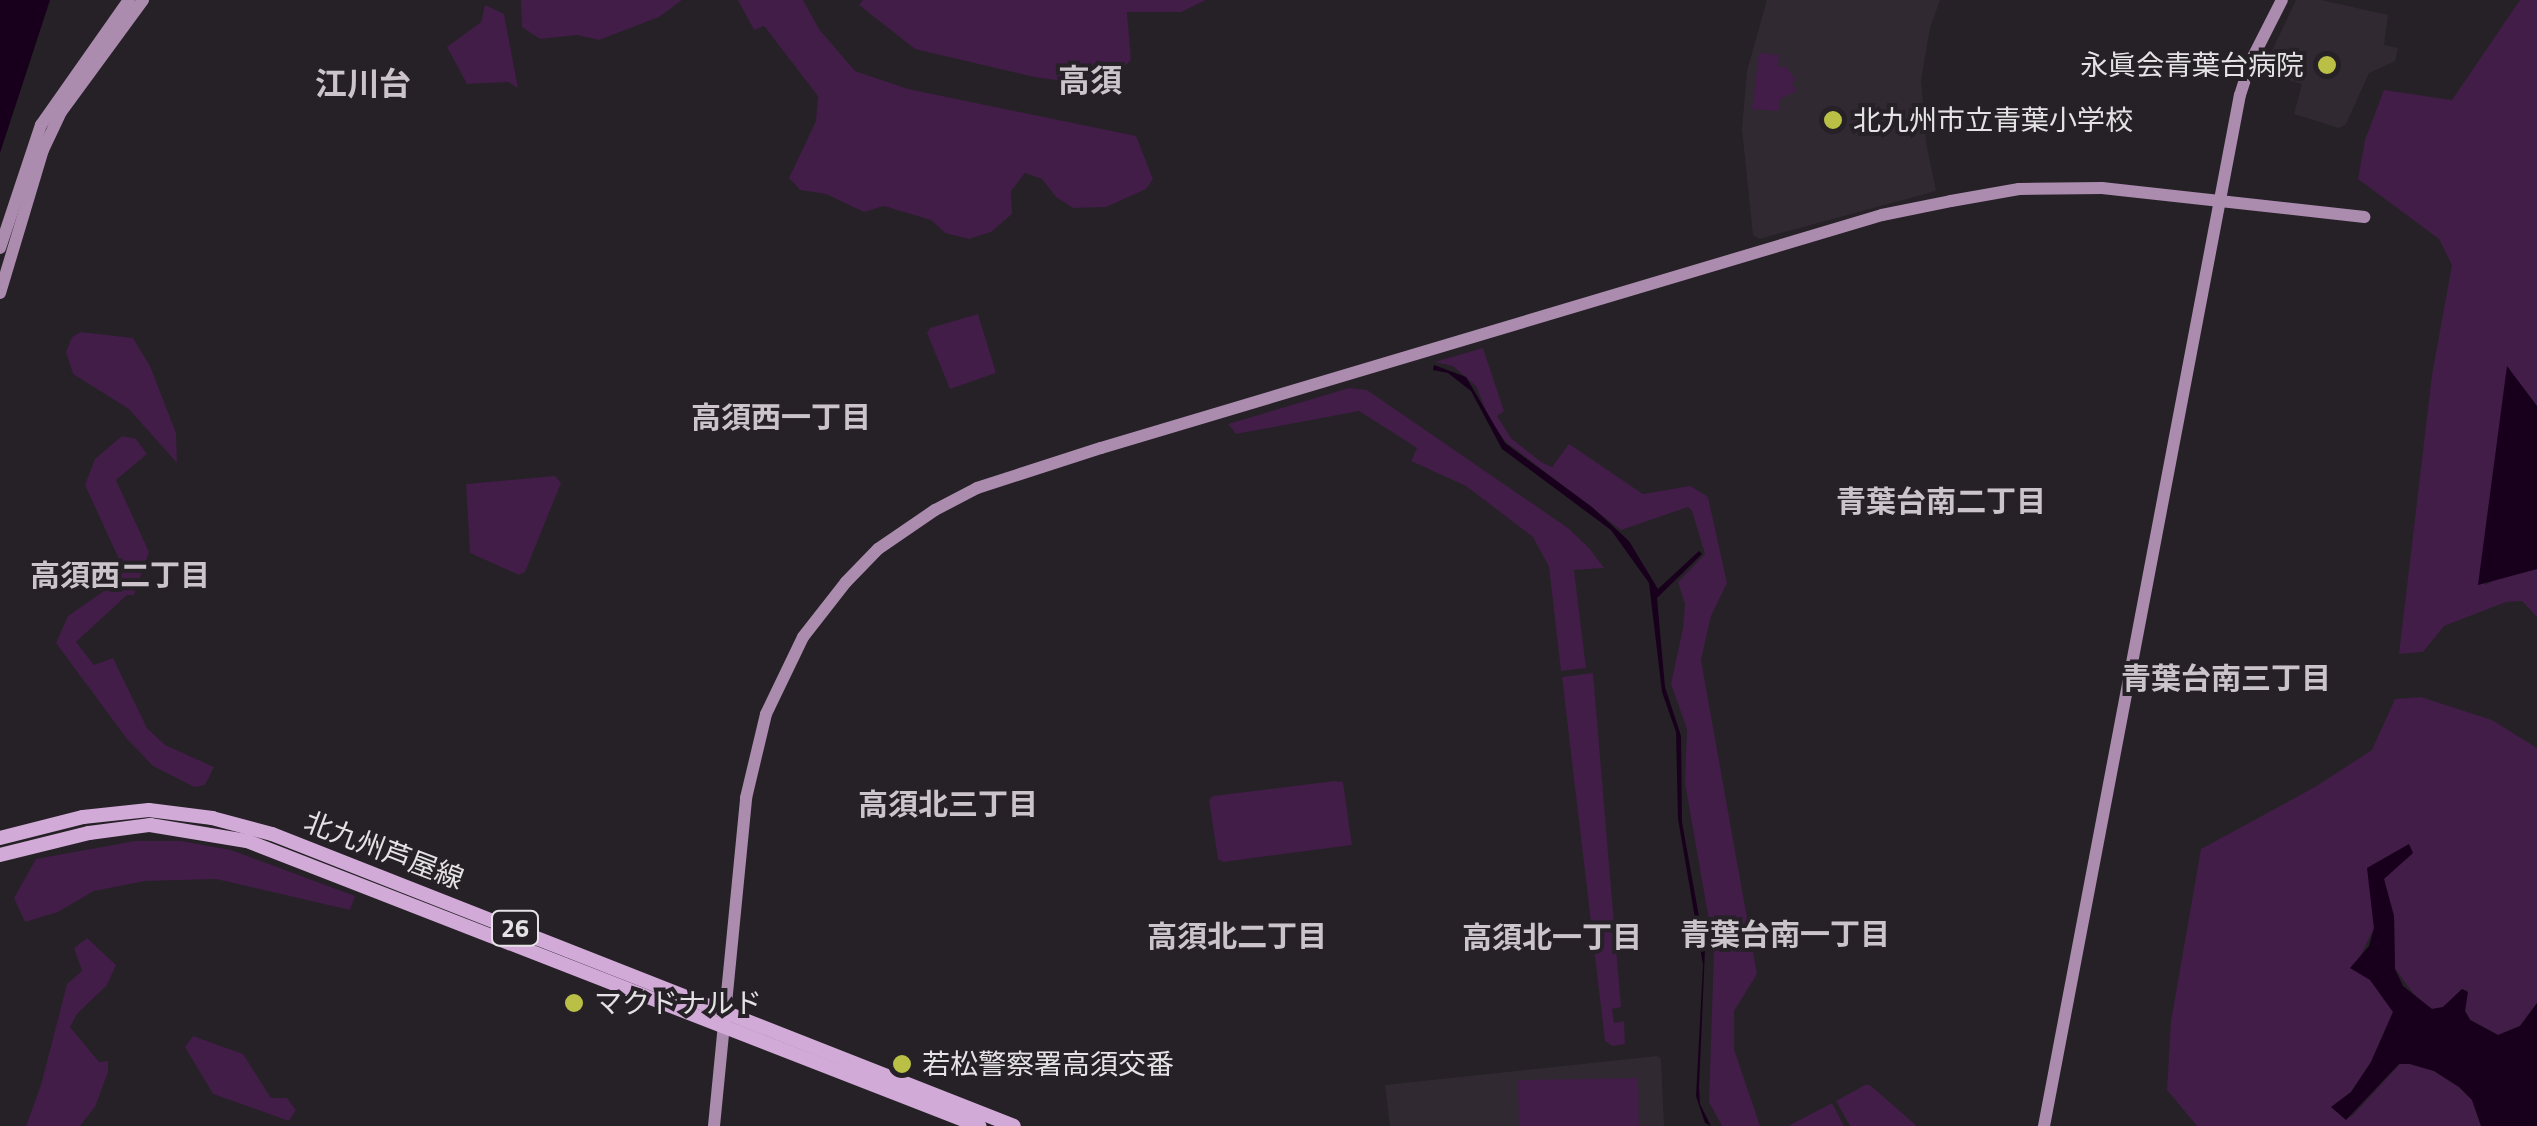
<!DOCTYPE html>
<html>
<head>
<meta charset="utf-8">
<style>
  body { margin:0 }
  #map { position:relative; width:2537px; height:1126px; overflow:hidden; background:#252126; font-family:"Titillium Web","Noto Sans JP",sans-serif }
  div>[style] { position:absolute }
  [style*='--x'] { left:calc(var(--x)*1px); top:calc(var(--y)*1px); width:calc(var(--w)*1px); rotate:calc(var(--a)*1deg) }
  .built>* { inset:0; background:#312932 }
  .green>* { inset:0; background:#411d47; transform-origin:0 0 }
  .water>* { inset:0; background:#18001c }
  .secondary>* { height:12px; margin:-6px; padding:0 6px; transform-origin:6px; border-radius:6px; background:#ab8caf }
  .primary>* { height:14px; margin:-7px; padding:0 7px; transform-origin:7px; border-radius:7px; background:#d1aad7 }
  .dots>* { width:28px; height:28px; translate:-50% -50%; box-sizing:border-box; border:5px solid #252126; border-radius:50% }
  span { translate:-50% -50%; white-space:nowrap; text-align:center; line-height:1.15; -webkit-text-stroke:8px #252126; paint-order:stroke }
  .shield-label span { padding:2px 8px; background:#252126; border:2px solid; border-radius:8px; -webkit-text-stroke-width:0 }
  .shield-label { font-size:25px; color:#e5e2e5; font-weight:700 }
  .poi-label { font-size:28px; color:#e5e2e5 }
  .right { translate:-100% -50%; text-align:right }
  .left { translate:0 -50%; text-align:left }
  .street-label { font-size:28px; color:#e5e2e5 }
  .neighbourhood-label { font-size:30px; color:#cbc5cb; font-weight:700 }
  .quarter-label { font-size:32px; color:#cbc5cb; font-weight:700 }
</style>
</head>
<body>
<div id="map">
  <div class="built">
    <i style="clip-path:polygon(1767px 0,1940px 0,1930px 28px,1921px 80px,1926px 142px,1936px 191px,1759px 239px,1753px 235px,1742px 129px,1747px 71px)"></i>
    <i style="clip-path:polygon(2296px 0,2321px 0,2388px 15px,2384px 45px,2398px 48px,2395px 61px,2369px 73px,2346px 124px,2339px 128px,2294px 114px,2302px 84px,2262px 72px)"></i>
    <i style="clip-path:polygon(1657px 1056px,1661px 1059px,1664px 1126px,1390px 1126px,1385px 1085px)"></i>
  </div>
  <div class="green">
    <i style="clip-path:polygon(521px 0,682px 0,659px 17px,599px 40px,577px 35px,540px 39px,522px 27px)"></i>
    <i style="clip-path:polygon(738px 0,803px 0,819px 29px,855px 71px,908px 89px,1136px 136px,1153px 179px,1146px 189px,1106px 207px,1073px 208px,1056px 197px,1042px 179px,1025px 173px,1011px 191px,1012px 214px,991px 232px,969px 239px,945px 233px,931px 220px,884px 206px,864px 212px,826px 194px,800px 190px,789px 178px,816px 121px,818px 96px,764px 26px,754px 30px)"></i>
    <i style="clip-path:polygon(863px 0,1206px 0,1181px 12px,1127px 12px,1131px 60px,1110px 80px,1093px 85px,1034px 77px,915px 49px,859px 5px)"></i>
    <i style="clip-path:polygon(2520px 0,2537px 0,2537px 406px,2508px 368px,2485px 585px,2504px 575px,2537px 569px,2537px 617px,2522px 601px,2506px 602px,2444px 626px,2423px 652px,2399px 654px,2432px 375px,2452px 265px,2439px 239px,2358px 179px,2365px 140px,2384px 90px,2452px 100px)"></i>
    <i style="clip-path:polygon(485px 5px,504px 14px,518px 88px,508px 82px,467px 84px,447px 47px,481px 22px)"></i>
    <i style="clip-path:polygon(1759px 53px,1779px 55px,1778px 66px,1786px 67px,1796px 80px,1792px 84px,1797px 91px,1779px 100px,1779px 111px,1752px 109px)"></i>
    <i style="clip-path:polygon(978px 314px,996px 373px,950px 389px,927px 333px,930px 328px)"></i>
    <i style="clip-path:polygon(81px 332px,133px 338px,150px 366px,176px 433px,177px 463px,129px 409px,73px 374px,66px 352px,72px 337px)"></i>
    <i style="clip-path:polygon(1483px 348px,1504px 411px,1497px 416px,1511px 438px,1541px 462px,1552px 467px,1569px 444px,1643px 494px,1690px 486px,1708px 497px,1727px 583px,1711px 616px,1701px 660px,1757px 974px,1734px 1011px,1734px 1049px,1760px 1126px,1722px 1126px,1709px 1102px,1714px 949px,1685px 783px,1687px 729px,1671px 684px,1683px 628px,1685px 604px,1678px 582px,1705px 554px,1692px 511px,1688px 507px,1621px 530px,1506px 442px,1491px 423px,1476px 386px,1453px 366px,1435px 362px)"></i>
    <i style="clip-path:polygon(1349px 388px,1367px 390px,1568px 528px,1590px 549px,1604px 568px,1574px 570px,1586px 668px,1561px 671px,1549px 567px,1533px 537px,1466px 486px,1411px 461px,1417px 448px,1359px 411px,1236px 434px,1228px 424px)"></i>
    <i style="clip-path:polygon(122px 436px,136px 439px,147px 454px,116px 480px,149px 552px,134px 595px,127px 595px,76px 642px,94px 665px,113px 658px,147px 728px,165px 745px,214px 767px,205px 785px,194px 787px,153px 766px,127px 739px,56px 643px,68px 616px,104px 591px,118px 570px,118px 557px,85px 485px,95px 459px)"></i>
    <i style="clip-path:polygon(555px 476px,561px 483px,525px 572px,519px 575px,470px 553px,466px 484px)"></i>
    <i style="clip-path:polygon(1593px 673px,1621px 1007px,1612px 1009px,1614px 1023px,1624px 1021px,1625px 1044px,1612px 1046px,1605px 1041px,1562px 677px)"></i>
    <i style="clip-path:polygon(2421px 697px,2492px 720px,2537px 748px,2537px 1003px,2520px 1026px,2498px 1035px,2471px 1020px,2465px 1011px,2467px 991px,2462px 989px,2443px 1007px,2432px 1009px,2419px 1001px,2395px 969px,2394px 916px,2384px 879px,2396px 866px,2368px 868px,2374px 928px,2358px 961px,2393px 1012px,2371px 1062px,2351px 1092px,2332px 1107px,2351px 1117px,2400px 1064px,2410px 1064px,2434px 1071px,2459px 1087px,2472px 1100px,2481px 1126px,2197px 1126px,2167px 1090px,2171px 1021px,2201px 849px,2315px 787px,2372px 750px,2395px 699px)"></i>
    <i style="clip-path:polygon(1334px 781px,1343px 782px,1352px 845px,1223px 862px,1218px 859px,1209px 800px,1213px 796px)"></i>
    <i style="clip-path:polygon(135px 841px,181px 841px,231px 850px,355px 896px,350px 910px,216px 879px,145px 881px,94px 891px,58px 912px,25px 922px,14px 898px,36px 859px)"></i>
    <i style="clip-path:polygon(87px 938px,116px 965px,107px 985px,77px 1014px,70px 1027px,99px 1062px,108px 1061px,108px 1072px,95px 1107px,80px 1126px,26px 1126px,41px 1085px,67px 984px,82px 971px,74px 948px)"></i>
    <i style="clip-path:polygon(193px 1036px,243px 1054px,271px 1098px,287px 1098px,296px 1110px,289px 1121px,213px 1094px,185px 1047px)"></i>
    <i style="left:1638px;top:1078px;width:48px;height:120px;rotate:89deg"></i>
    <i style="clip-path:polygon(1865px 1085px,1870px 1085px,1917px 1126px,1850px 1126px,1836px 1101px)"></i>
    <i style="clip-path:polygon(1832px 1103px,1844px 1126px,1788px 1126px)"></i>
  </div>
  <div class="water">
    <i style="clip-path:polygon(0 0,50px 0,0 153px)"></i>
    <i style="clip-path:polygon(1434px 365px,1466px 377px,1505px 443px,1592px 507px,1629px 541px,1658px 589px,1699px 551px,1702px 554px,1657px 598px,1665px 687px,1681px 736px,1682px 822px,1705px 950px,1699px 1087px,1700px 1104px,1711px 1126px,1705px 1123px,1696px 1096px,1703px 965px,1678px 819px,1676px 732px,1662px 692px,1649px 583px,1611px 530px,1502px 449px,1471px 391px,1448px 373px,1433px 370px)"></i>
    <i style="clip-path:polygon(2507px 366px,2537px 406px,2537px 569px,2478px 585px)"></i>
    <i style="clip-path:polygon(2409px 844px,2413px 853px,2384px 879px,2394px 916px,2395px 969px,2403px 986px,2432px 1009px,2443px 1007px,2462px 989px,2468px 992px,2465px 1011px,2470px 1020px,2498px 1035px,2520px 1026px,2537px 1003px,2537px 1126px,2481px 1126px,2472px 1100px,2459px 1087px,2434px 1071px,2410px 1064px,2399px 1064px,2346px 1120px,2331px 1107px,2351px 1092px,2371px 1062px,2393px 1012px,2370px 980px,2350px 968px,2369px 946px,2374px 928px,2367px 868px)"></i>
  </div>
  <div class="secondary">
    <i style="--x:0;--y:248;--w:130;--a:-71.6"></i>
    <i style="--x:41;--y:125;--w:153;--a:-54.9"></i>
    <i style="--x:0;--y:293;--w:149;--a:-73.3"></i>
    <i style="--x:43;--y:150;--w:42;--a:-64.7"></i>
    <i style="--x:61;--y:112;--w:139;--a:-53.8"></i>
    <i style="--x:714;--y:1126;--w:330;--a:-84.4"></i>
    <i style="--x:746;--y:798;--w:86;--a:-76.6"></i>
    <i style="--x:766;--y:714;--w:85;--a:-64.3"></i>
    <i style="--x:803;--y:637;--w:70;--a:-52"></i>
    <i style="--x:846;--y:582;--w:46;--a:-45.9"></i>
    <i style="--x:878;--y:549;--w:69;--a:-34.4"></i>
    <i style="--x:935;--y:510;--w:47;--a:-27.6"></i>
    <i style="--x:977;--y:488;--w:130;--a:-17.9"></i>
    <i style="--x:1101;--y:448;--w:815;--a:-16.61"></i>
    <i style="--x:1882;--y:215;--w:70;--a:-11.5"></i>
    <i style="--x:1951;--y:201;--w:69;--a:-10"></i>
    <i style="--x:2019;--y:189;--w:83;--a:-0.7"></i>
    <i style="--x:2102;--y:188;--w:264;--a:6.3"></i>
    <i style="--x:2044;--y:1126;--w:1049;--a:-79.24"></i>
    <i style="--x:2240;--y:95;--w:36;--a:-72"></i>
    <i style="--x:2251;--y:61;--w:68;--a:-63.1"></i>
  </div>
  <div class="primary">
    <i style="--x:0;--y:838;--w:86;--a:-14.2"></i>
    <i style="--x:83;--y:817;--w:66;--a:-6.1"></i>
    <i style="--x:149;--y:810;--w:64;--a:7.2"></i>
    <i style="--x:212;--y:818;--w:62;--a:14.9"></i>
    <i style="--x:272;--y:834;--w:797;--a:21.48"></i>
    <i style="--x:0;--y:855;--w:92;--a:-13.9"></i>
    <i style="--x:89;--y:833;--w:62;--a:-7.5"></i>
    <i style="--x:150;--y:825;--w:98;--a:9.4"></i>
    <i style="--x:247;--y:841;--w:786;--a:21.27"></i>
  </div>
  <div class="dots">
    <i style="left:2327px;top:65px;background:#bac045"></i>
    <i style="left:1833px;top:120px;background:#bac045"></i>
    <i style="left:574px;top:1003px;background:#bac045"></i>
    <i style="left:902px;top:1064px;background:#bac045"></i>
  </div>
  <div class="shield-label">
    <span style="left:515px;top:928px">26</span>
  </div>
  <div class="poi-label">
    <span class="right" style="left:2304px;top:65px">永眞会青葉台病院</span>
    <span class="left" style="left:1853px;top:120px">北九州市立青葉小学校</span>
    <span class="left" style="left:594px;top:1003px">マクドナルド</span>
    <span class="left" style="left:922px;top:1064px">若松警察署高須交番</span>
  </div>
  <div class="street-label">
    <span style="left:384px;top:850px;rotate:21deg">北九州芦屋線</span>
  </div>
  <div class="neighbourhood-label">
    <span style="left:781px;top:417px">高須西一丁目</span>
    <span style="left:1941px;top:501px">青葉台南二丁目</span>
    <span style="left:120px;top:575px">高須西二丁目</span>
    <span style="left:2226px;top:678px">青葉台南三丁目</span>
    <span style="left:948px;top:804px">高須北三丁目</span>
    <span style="left:1785px;top:934px">青葉台南一丁目</span>
    <span style="left:1237px;top:936px">高須北二丁目</span>
    <span style="left:1552px;top:937px">高須北一丁目</span>
  </div>
  <div class="quarter-label">
    <span style="left:1090px;top:80px">高須</span>
    <span style="left:363px;top:83px">江川台</span>
  </div>
</div>
</body>
</html>
